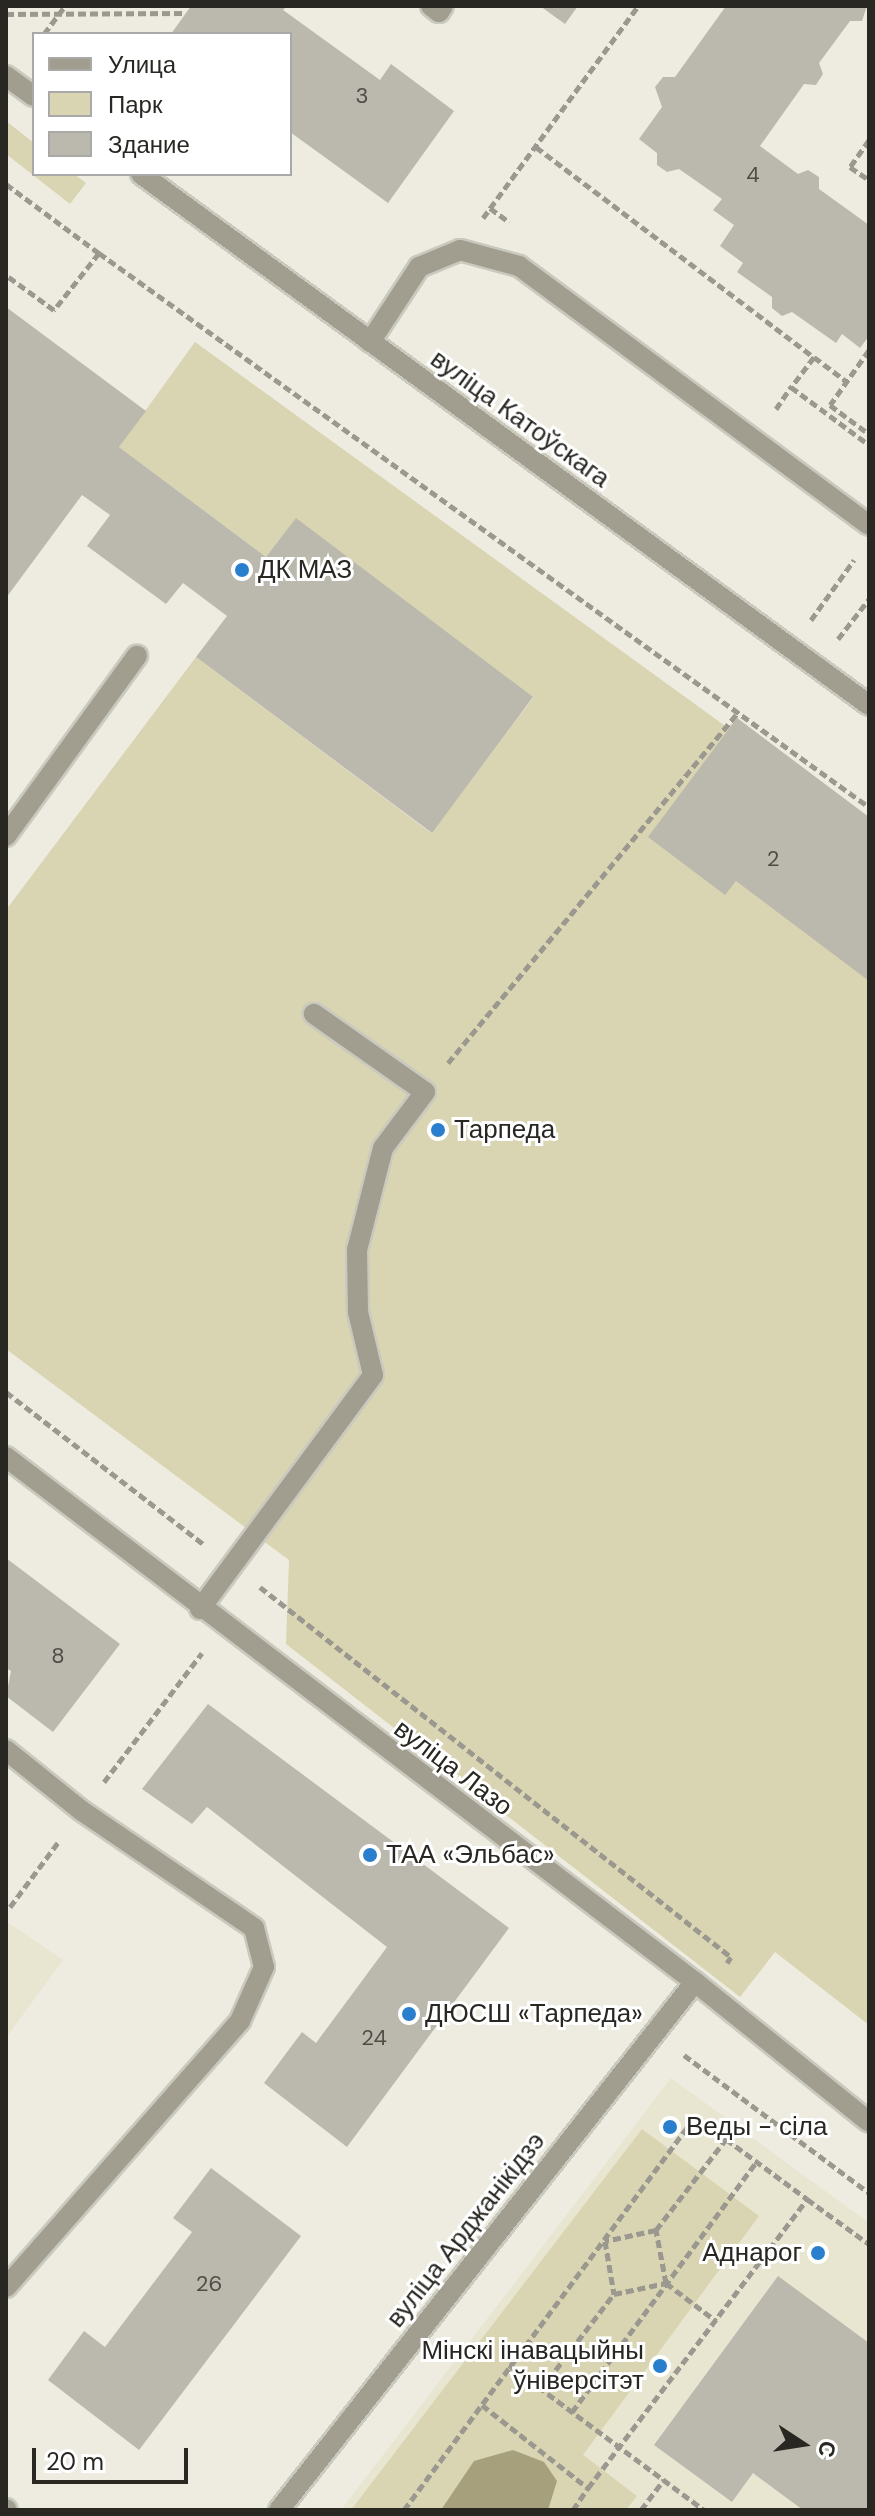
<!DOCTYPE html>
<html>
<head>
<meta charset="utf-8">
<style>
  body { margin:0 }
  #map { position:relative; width:875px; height:2516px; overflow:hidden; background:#eeece0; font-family:"DM Sans",sans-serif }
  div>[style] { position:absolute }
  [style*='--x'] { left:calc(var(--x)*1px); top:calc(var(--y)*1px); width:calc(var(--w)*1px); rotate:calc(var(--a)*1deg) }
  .built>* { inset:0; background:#e8e6d1 }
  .green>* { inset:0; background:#d9d4b1 }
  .water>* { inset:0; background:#a6a07d }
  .building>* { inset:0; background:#bbb9ad }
  .path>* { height:5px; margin-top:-2.5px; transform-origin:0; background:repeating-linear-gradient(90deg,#9a988f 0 8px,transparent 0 12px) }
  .roads { filter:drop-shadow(2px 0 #cac9be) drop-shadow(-2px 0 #cac9be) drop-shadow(0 2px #cac9be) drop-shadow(0 -2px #cac9be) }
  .lane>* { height:20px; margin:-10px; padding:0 10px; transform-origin:10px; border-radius:10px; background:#a19e8f }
  .street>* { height:20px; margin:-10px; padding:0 10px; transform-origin:10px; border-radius:10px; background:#a19e8f }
  .dots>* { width:22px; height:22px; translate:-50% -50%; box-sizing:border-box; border:4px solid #fff; border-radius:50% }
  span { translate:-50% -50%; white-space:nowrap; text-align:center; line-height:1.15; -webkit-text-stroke:6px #fff; paint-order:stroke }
  .number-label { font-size:22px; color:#4d4c45 }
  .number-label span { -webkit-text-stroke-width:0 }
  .street-label { font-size:26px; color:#282722 }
  .poi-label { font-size:26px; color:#282722 }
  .left { translate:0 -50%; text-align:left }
  .right { translate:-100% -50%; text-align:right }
  .frame { position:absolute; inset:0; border:8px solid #282722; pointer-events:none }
  .legend { position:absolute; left:32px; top:32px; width:260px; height:144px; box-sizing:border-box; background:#fff; border:2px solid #a9a9a7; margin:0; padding:10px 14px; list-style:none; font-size:24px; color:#282722 }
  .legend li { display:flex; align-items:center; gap:16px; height:40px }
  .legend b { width:40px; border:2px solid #a9a9a7 }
  .north { position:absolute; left:763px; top:2404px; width:80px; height:80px; -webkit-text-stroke:6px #fff; paint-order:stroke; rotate:102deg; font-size:22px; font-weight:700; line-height:32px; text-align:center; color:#282722 }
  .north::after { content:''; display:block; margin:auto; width:28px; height:36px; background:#282722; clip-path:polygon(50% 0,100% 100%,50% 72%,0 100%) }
  .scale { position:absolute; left:32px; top:2448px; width:156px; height:36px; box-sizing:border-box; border:4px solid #282722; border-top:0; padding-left:10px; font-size:24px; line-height:28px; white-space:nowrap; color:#282722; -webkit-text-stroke:6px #fff; paint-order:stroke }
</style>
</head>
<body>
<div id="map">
  <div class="built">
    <i style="clip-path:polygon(6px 1921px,63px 1960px,6px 2038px)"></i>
    <i style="clip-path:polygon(671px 2078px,869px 2223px,869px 2510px,341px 2510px)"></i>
  </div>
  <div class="green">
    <i style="clip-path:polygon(6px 121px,34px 143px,34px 174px,74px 174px,86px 183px,70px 204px,6px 154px)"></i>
    <i style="clip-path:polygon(195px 342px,728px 728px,737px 718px,869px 818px,869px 2025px,775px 1952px,740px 1997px,286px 1644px,289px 1560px,6px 1349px,6px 910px,196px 657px,431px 833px,533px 698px,296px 519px,266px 557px,119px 447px)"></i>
    <i style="clip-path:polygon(642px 2129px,759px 2216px,583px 2455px,637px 2496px,626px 2510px,351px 2510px)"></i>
  </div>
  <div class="water">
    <i style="clip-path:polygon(513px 2450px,544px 2462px,557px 2481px,548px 2510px,441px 2510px,474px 2461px)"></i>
  </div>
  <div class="building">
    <i style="clip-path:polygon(191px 6px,287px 6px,283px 10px,380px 80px,391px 64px,454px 111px,388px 203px,290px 132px,290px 34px,171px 34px)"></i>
    <i style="clip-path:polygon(540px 6px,578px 6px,565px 24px)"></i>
    <i style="clip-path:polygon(726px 6px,867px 6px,862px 21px,850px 21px,819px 63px,823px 74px,816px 85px,804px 84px,760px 146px,798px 174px,808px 170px,819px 177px,819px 189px,869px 225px,869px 336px,860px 348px,842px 334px,836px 343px,792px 312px,782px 316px,772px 308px,772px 297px,737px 272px,743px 263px,720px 246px,734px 225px,713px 210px,722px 199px,679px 169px,667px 172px,657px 165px,657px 153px,639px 139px,662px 107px,655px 87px,663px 77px,675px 77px)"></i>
    <i style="clip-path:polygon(6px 307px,146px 411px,119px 447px,266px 557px,296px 518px,533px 697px,432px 833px,196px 657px,227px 616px,183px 583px,166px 604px,87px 546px,110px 515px,82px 495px,6px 598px)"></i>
    <i style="clip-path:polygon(737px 718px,869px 817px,869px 981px,736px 881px,725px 895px,648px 837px)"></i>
    <i style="clip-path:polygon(6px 1558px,120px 1644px,53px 1732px,6px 1696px,11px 1671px,6px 1668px)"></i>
    <i style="clip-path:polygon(208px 1704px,509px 1928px,347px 2147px,264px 2083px,302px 2032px,316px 2043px,387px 1947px,207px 1807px,192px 1824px,142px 1789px)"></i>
    <i style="clip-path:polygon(211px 2168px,301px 2236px,139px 2450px,48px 2380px,84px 2331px,105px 2347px,192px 2232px,173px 2218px)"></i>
    <i style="clip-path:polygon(778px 2276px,869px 2343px,869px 2510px,803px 2510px,753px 2473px,732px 2502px,654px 2445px)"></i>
  </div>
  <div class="path">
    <i style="--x:6;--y:14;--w:180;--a:-0.3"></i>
    <i style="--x:44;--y:34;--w:35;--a:-53"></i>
    <i style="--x:869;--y:140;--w:33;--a:125"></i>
    <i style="--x:850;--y:167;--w:23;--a:34"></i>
    <i style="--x:536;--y:147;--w:348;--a:37.1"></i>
    <i style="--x:814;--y:357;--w:38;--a:127"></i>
    <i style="--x:6;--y:184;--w:116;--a:36.6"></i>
    <i style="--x:99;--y:253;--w:73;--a:128.3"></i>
    <i style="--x:54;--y:310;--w:59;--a:-143.9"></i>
    <i style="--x:490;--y:208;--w:24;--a:36"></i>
    <i style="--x:483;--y:218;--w:263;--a:-53.8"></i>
    <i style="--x:99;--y:253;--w:949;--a:35.73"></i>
    <i style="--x:869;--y:350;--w:67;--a:125.3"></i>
    <i style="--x:830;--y:405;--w:49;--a:36.6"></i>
    <i style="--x:814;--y:357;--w:40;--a:37"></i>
    <i style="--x:776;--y:409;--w:27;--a:-56"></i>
    <i style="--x:791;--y:387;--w:97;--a:36.6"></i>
    <i style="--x:811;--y:620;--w:74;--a:-54.4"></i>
    <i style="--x:838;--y:639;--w:51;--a:-52.2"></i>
    <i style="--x:448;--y:1063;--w:455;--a:-50.4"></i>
    <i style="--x:6;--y:1392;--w:251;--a:37.6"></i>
    <i style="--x:260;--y:1587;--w:599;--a:38.15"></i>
    <i style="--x:731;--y:1957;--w:7;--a:124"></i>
    <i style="--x:104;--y:1782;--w:162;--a:-52.8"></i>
    <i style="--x:10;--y:1907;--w:82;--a:-53.4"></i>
    <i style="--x:684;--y:2055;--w:231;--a:36.7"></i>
    <i style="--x:656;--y:2230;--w:115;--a:-52.4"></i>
    <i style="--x:726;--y:2139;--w:101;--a:36.5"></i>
    <i style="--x:666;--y:2283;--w:63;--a:37.2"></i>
    <i style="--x:509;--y:2365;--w:243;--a:36.6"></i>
    <i style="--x:541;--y:2389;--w:120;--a:-52.5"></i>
    <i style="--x:614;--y:2294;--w:53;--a:-11.9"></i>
    <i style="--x:666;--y:2283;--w:54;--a:-100.7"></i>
    <i style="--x:656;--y:2230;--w:52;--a:167.8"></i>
    <i style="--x:605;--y:2241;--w:54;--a:80.4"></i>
    <i style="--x:482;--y:2405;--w:135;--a:38.1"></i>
    <i style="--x:588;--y:2488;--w:363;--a:-52.8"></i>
    <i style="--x:807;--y:2199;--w:77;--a:36"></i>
    <i style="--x:572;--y:2412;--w:310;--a:-53.6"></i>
    <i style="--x:404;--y:2510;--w:489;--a:-53.5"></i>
    <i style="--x:695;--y:2117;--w:38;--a:35"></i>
    <i style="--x:573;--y:2510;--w:27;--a:-56"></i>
    <i style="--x:641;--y:2510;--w:38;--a:-53"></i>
  </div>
  <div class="roads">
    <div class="lane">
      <i style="--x:370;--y:342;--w:90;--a:-56.8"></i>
      <i style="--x:419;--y:267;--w:44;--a:-22.5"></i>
      <i style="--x:460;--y:250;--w:61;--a:15.2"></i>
      <i style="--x:519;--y:266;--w:435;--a:36.5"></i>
      <i style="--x:6;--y:836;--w:223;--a:-54"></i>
      <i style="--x:200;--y:1609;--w:291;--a:-53.5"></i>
      <i style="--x:373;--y:1375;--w:65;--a:-103.4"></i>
      <i style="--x:358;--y:1312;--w:62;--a:-90.9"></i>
      <i style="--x:357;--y:1250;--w:105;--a:-75.7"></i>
      <i style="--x:383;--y:1148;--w:70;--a:-53.1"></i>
      <i style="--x:425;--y:1092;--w:136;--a:-144.9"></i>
      <i style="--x:6;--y:1750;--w:97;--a:38.8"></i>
      <i style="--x:82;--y:1811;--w:208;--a:34.2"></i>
      <i style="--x:254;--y:1928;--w:40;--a:75.6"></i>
      <i style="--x:264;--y:1967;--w:59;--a:114"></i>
      <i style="--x:240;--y:2021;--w:354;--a:131.3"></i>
      <i style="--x:6;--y:2509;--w:1;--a:45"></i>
    </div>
    <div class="street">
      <i style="--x:431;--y:6;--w:10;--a:37"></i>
      <i style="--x:439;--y:12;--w:7;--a:-56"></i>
      <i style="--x:6;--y:76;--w:34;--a:36"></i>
      <i style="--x:141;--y:174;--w:901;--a:36.11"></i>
      <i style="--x:6;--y:1457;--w:866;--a:37.31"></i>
      <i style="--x:695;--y:1982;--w:223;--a:38.8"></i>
      <i style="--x:279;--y:2510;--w:672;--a:-51.77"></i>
    </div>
  </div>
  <div class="dots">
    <i style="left:242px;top:570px;background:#297fcd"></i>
    <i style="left:438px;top:1130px;background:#297fcd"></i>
    <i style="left:370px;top:1855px;background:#297fcd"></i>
    <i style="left:409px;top:2014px;background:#297fcd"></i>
    <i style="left:670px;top:2127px;background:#297fcd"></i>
    <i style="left:818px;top:2253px;background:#297fcd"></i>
    <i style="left:660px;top:2366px;background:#297fcd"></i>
  </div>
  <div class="number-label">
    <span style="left:362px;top:96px">3</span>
    <span style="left:753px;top:175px">4</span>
    <span style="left:773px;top:859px">2</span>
    <span style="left:58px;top:1656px">8</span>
    <span style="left:374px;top:2038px">24</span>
    <span style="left:209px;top:2284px">26</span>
  </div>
  <div class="street-label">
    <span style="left:520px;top:419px;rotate:36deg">вуліца Катоўскага</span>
    <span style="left:453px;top:1768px;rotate:37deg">вуліца Лазо</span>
    <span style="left:466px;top:2230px;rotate:-52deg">вуліца Арджанікідзэ</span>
  </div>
  <div class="poi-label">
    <span class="left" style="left:258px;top:570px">ДК МАЗ</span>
    <span class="left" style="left:454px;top:1130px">Тарпеда</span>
    <span class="left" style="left:386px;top:1855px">ТАА «Эльбас»</span>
    <span class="left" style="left:425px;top:2014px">ДЮСШ «Тарпеда»</span>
    <span class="left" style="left:686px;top:2127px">Веды - сіла</span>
    <span class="right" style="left:802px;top:2253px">Аднарог</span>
    <span class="right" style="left:644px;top:2366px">Мінскі інавацыйны<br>ўніверсітэт</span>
  </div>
  <div class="frame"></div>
  <ul class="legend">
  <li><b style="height:10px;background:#a19e8f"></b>Улица</li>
  <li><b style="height:22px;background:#d9d4b1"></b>Парк</li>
  <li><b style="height:22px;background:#bbb9ad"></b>Здание</li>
  </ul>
  <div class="north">С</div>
  <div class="scale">20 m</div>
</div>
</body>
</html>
